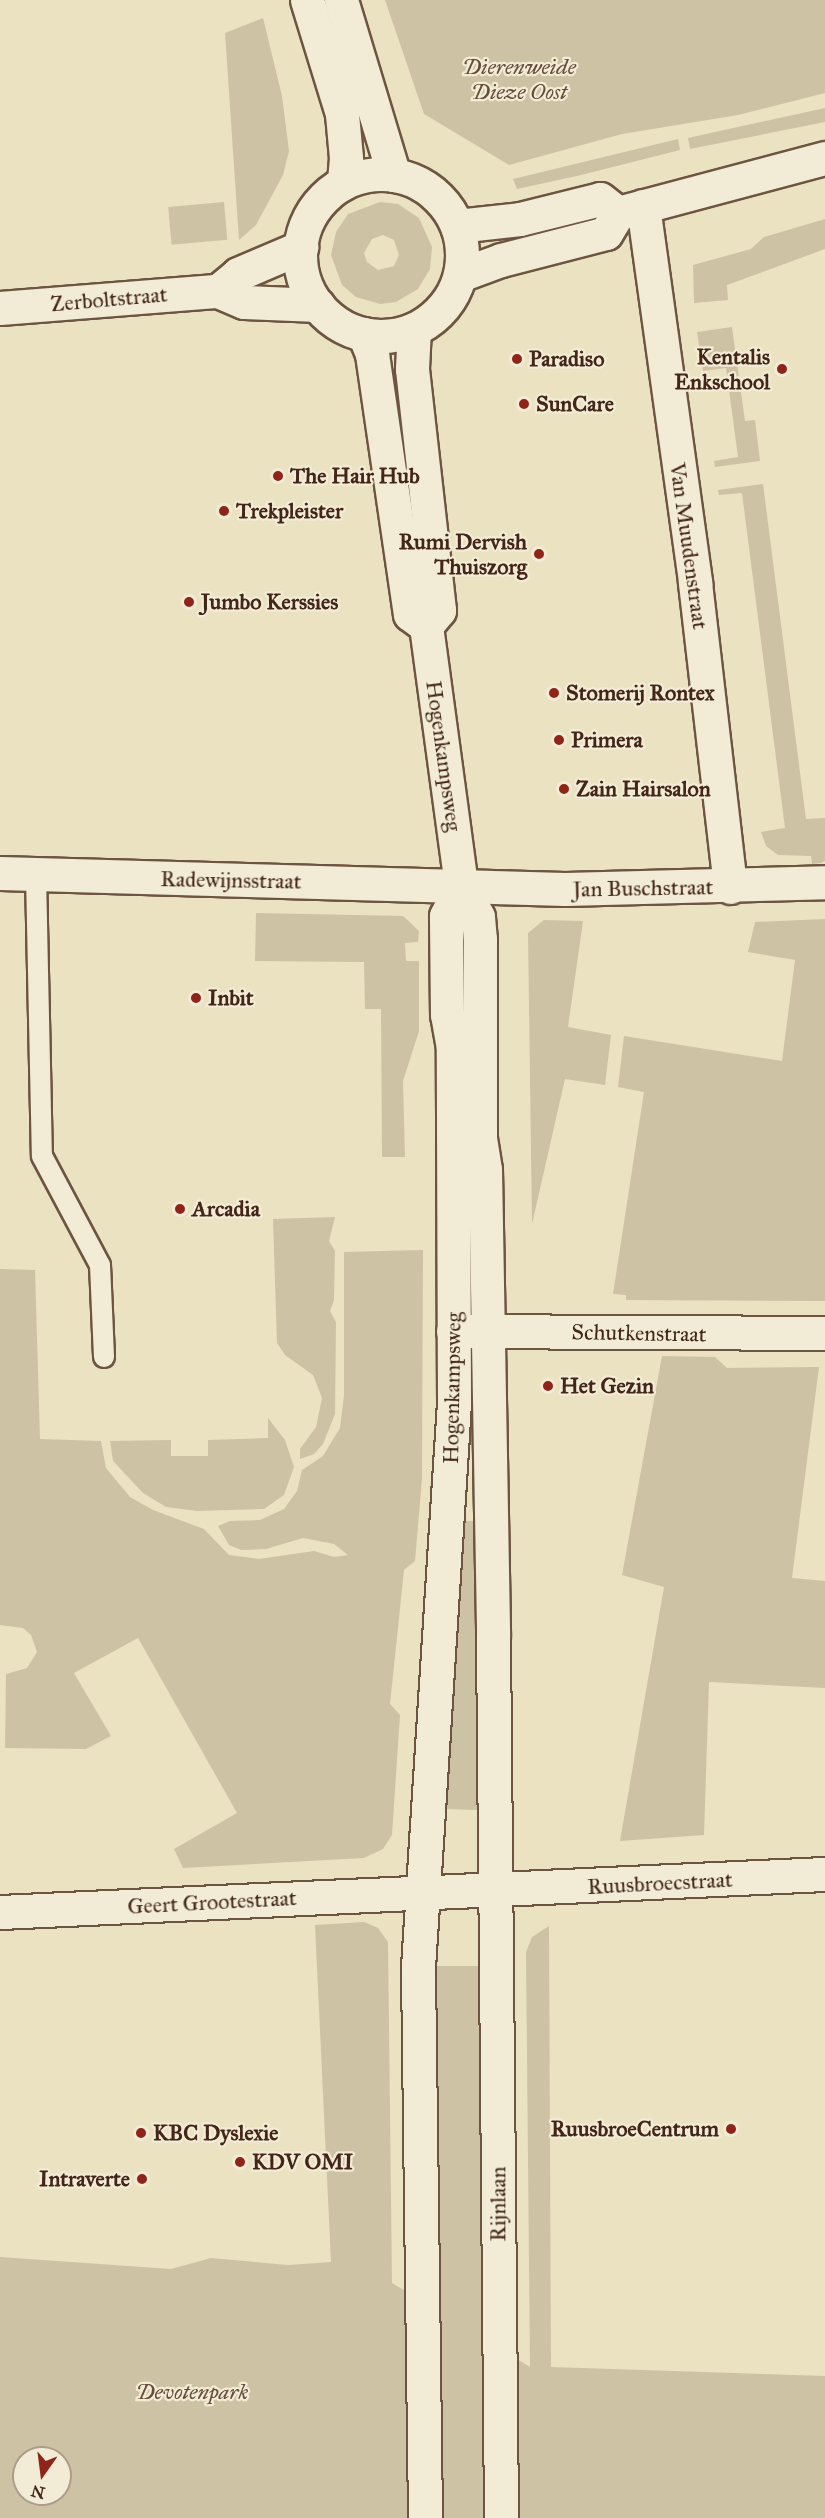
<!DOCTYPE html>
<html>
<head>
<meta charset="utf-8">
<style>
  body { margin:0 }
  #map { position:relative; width:825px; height:2518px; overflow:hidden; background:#ebe2c1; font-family:"IM FELL Great Primer",serif }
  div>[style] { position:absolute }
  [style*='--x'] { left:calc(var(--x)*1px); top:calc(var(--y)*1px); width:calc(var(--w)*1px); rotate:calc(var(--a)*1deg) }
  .green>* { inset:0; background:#cec2a4; transform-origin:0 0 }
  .roads { filter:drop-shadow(2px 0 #6d5542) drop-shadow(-2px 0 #6d5542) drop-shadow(0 2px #6d5542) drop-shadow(0 -2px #6d5542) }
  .lane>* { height:20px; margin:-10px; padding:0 10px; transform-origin:10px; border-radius:10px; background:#f2ecd7 }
  .street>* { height:33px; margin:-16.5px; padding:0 16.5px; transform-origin:16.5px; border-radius:16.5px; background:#f2ecd7 }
  .secondary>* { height:33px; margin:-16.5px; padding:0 16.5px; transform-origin:16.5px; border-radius:16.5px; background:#f2ecd7 }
  .secondary>.ring { margin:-16.5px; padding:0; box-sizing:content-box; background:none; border:33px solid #f2ecd7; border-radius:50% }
  .dots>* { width:16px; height:16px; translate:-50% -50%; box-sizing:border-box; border:3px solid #f2ecd7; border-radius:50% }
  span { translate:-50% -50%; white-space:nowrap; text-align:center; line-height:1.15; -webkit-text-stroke:4.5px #f2ecd7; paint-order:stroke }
  .park-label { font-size:22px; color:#664d3a; font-style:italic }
  .street-label { font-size:22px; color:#432617 }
  .poi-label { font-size:22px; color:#432617; font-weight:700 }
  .right { translate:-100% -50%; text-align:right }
  .left { translate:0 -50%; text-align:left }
  .north { position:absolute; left:12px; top:2446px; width:60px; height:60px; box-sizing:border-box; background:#f2ecd7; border:2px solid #ac9d8a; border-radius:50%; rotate:194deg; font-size:16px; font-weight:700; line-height:24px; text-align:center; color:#432617 }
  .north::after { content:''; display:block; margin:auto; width:21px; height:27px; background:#8f2418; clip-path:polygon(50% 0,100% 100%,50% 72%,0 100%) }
</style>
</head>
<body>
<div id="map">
  <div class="green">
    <i style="clip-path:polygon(385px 0,825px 0,825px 93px,738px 115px,622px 134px,509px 165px,424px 114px)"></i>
    <i style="clip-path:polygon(263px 18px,282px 96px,289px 151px,283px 175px,256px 225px,239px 240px,225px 33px)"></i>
    <i style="clip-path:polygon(825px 108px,825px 122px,690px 149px,688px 138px)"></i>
    <i style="clip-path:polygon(678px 139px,680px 150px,577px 176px,517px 189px,513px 179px)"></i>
    <i style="left:224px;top:202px;width:38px;height:56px;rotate:85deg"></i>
    <i style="clip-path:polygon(evenodd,380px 202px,398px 204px,419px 218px,432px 247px,430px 269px,418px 289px,396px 302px,380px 304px,356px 297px,342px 285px,331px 255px,336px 232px,348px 214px,380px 202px,383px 235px,394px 240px,399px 255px,394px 266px,378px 270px,367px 262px,364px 253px,372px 239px,383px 235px)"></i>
    <i style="clip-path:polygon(825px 219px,825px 249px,727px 285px,728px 300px,694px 303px,693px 265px,751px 249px,764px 237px)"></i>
    <i style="clip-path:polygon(732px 327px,745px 421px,755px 420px,760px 461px,715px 467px,714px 461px,738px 457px,726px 368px,703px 371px,697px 332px)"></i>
    <i style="clip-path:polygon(763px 484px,806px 819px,825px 818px,825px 861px,821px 863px,812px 864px,811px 856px,778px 855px,766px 846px,761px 832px,785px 828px,742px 493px,719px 495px,718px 490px)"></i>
    <i style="clip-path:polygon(256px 913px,403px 916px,419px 931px,418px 942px,405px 943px,406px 961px,419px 961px,419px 1031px,403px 1081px,405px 1157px,382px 1157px,381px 1009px,365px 1009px,364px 962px,255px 961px)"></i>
    <i style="clip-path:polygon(825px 919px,825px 1301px,626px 1300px,626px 1295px,613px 1294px,644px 1092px,618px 1087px,624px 1036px,782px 1061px,795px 960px,748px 952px,755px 922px)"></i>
    <i style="clip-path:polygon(544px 920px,583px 921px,568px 1027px,611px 1035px,605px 1085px,565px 1079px,532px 1224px,528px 933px)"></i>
    <i style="clip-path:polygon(335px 1217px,329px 1241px,335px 1251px,334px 1300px,330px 1311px,336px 1322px,335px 1414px,323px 1444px,314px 1454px,300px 1459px,300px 1449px,316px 1427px,322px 1398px,313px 1375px,285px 1355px,277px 1343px,273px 1219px)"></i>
    <i style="clip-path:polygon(423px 1250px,422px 1479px,415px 1561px,404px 1570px,390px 1704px,400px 1715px,392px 1835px,383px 1849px,364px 1858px,183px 1868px,174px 1849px,237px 1813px,138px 1638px,74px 1673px,111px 1736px,86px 1749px,5px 1748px,6px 1674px,27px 1668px,37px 1652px,31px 1635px,23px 1628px,0 1625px,0 1269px,35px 1270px,40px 1439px,101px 1441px,106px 1468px,130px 1497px,153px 1510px,204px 1529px,229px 1555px,259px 1559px,314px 1551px,334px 1557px,348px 1555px,334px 1544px,303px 1538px,266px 1549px,241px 1550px,229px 1545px,218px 1526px,230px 1521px,260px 1520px,284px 1509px,297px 1491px,302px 1470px,323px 1456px,340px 1428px,344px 1395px,344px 1252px)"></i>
    <i style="clip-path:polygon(662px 1356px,715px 1357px,727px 1368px,819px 1367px,792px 1578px,825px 1581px,825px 1688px,709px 1682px,704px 1835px,620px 1841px,664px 1587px,622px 1575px)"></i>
    <i style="clip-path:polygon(268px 1418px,285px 1440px,294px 1467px,284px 1495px,264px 1509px,197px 1511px,166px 1507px,143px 1493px,113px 1461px,110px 1441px,171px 1440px,171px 1456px,208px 1456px,208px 1440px,268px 1438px)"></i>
    <i style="clip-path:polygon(463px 1521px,475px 1521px,479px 1810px,444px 1809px)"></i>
    <i style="clip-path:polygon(evenodd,364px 1922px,378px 1928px,388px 1942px,392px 2283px,437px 2310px,433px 1966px,480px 1966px,484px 2339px,530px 2367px,526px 1952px,532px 1937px,549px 1926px,551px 2367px,825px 2376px,825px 2518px,0 2518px,0 2257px,171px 2269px,211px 2258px,288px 2265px,331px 2262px,315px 1925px,364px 1922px,24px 2458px,60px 2458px,60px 2494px,24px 2494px,24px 2458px)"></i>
  </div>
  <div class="roads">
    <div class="lane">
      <i style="--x:36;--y:875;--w:281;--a:88.8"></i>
      <i style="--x:42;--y:1156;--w:123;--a:62"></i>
      <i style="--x:100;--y:1265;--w:92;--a:87.5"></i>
    </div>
    <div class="street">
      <i style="--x:643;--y:206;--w:381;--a:82.1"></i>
      <i style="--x:695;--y:583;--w:306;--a:83.4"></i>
      <i style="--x:218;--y:291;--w:26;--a:-40"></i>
      <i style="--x:238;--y:274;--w:69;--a:-23.2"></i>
      <i style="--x:0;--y:308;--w:219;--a:-4.5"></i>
      <i style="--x:218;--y:291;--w:28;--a:23"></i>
      <i style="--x:244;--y:302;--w:74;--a:2.3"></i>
      <i style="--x:0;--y:873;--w:565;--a:1.62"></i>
      <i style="--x:565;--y:889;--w:260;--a:-1.5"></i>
      <i style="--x:453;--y:1331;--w:372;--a:0.3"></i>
      <i style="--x:0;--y:1912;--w:826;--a:-2.64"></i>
    </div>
    <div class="secondary">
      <i style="--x:307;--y:0;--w:119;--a:72.9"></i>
      <i style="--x:342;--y:114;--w:44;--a:84.8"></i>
      <i style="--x:346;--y:158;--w:25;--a:95"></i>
      <i style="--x:341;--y:0;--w:183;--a:73.2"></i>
      <i class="ring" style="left:300px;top:174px;width:129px;height:129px"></i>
      <i style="--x:457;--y:226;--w:63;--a:-6.3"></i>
      <i style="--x:520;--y:219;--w:82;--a:-14"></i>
      <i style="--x:600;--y:199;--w:23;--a:38"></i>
      <i style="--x:460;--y:275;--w:44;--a:-20.1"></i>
      <i style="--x:501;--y:260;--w:108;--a:-14.4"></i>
      <i style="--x:606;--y:233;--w:23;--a:-59"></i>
      <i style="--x:618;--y:213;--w:214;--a:-14.9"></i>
      <i style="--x:414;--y:329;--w:40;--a:92.9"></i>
      <i style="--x:412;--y:369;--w:243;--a:83.6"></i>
      <i style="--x:439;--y:610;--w:21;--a:129"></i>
      <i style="--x:364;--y:334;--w:22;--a:68"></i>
      <i style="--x:372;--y:354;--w:263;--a:81.7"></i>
      <i style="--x:410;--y:614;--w:20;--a:37"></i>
      <i style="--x:426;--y:626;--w:262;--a:82.3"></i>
      <i style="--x:461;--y:886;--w:35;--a:61"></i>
      <i style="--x:478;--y:917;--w:22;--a:85"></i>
      <i style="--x:480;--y:939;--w:199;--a:90"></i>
      <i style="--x:480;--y:1138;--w:31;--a:81"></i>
      <i style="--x:485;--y:1169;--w:467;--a:89"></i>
      <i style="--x:493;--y:1636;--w:882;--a:89.48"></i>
      <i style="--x:425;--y:2518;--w:551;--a:-90.73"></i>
      <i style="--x:418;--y:1967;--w:566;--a:-86.35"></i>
      <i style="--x:454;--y:1402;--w:354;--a:-90.2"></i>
      <i style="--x:453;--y:1048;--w:34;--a:-100"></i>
      <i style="--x:447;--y:1015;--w:99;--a:-90.6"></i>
      <i style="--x:446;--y:916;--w:34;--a:-63"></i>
    </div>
  </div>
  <div class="dots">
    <i style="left:517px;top:359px;background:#8f2418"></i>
    <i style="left:782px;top:369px;background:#8f2418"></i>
    <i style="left:524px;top:404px;background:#8f2418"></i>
    <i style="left:278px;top:476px;background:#8f2418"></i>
    <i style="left:224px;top:511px;background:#8f2418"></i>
    <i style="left:539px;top:554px;background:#8f2418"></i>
    <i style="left:189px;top:602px;background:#8f2418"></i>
    <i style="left:554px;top:693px;background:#8f2418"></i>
    <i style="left:559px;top:740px;background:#8f2418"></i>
    <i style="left:564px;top:789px;background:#8f2418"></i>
    <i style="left:196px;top:998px;background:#8f2418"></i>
    <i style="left:180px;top:1209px;background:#8f2418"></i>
    <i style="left:548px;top:1386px;background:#8f2418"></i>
    <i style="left:731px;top:2129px;background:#8f2418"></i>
    <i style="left:141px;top:2133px;background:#8f2418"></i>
    <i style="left:240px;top:2162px;background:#8f2418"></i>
    <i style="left:142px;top:2179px;background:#8f2418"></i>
  </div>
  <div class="park-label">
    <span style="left:519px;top:79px">Dierenweide<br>Dieze Oost</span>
    <span style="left:192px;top:2392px">Devotenpark</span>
  </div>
  <div class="street-label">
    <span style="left:109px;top:299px;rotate:-5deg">Zerboltstraat</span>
    <span style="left:689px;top:546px;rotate:82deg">Van Muudenstraat</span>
    <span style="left:444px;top:756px;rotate:82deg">Hogenkampsweg</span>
    <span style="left:231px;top:880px;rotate:1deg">Radewijnsstraat</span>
    <span style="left:643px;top:888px;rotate:-1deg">Jan Buschstraat</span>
    <span style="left:639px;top:1333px;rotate:1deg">Schutkenstraat</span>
    <span style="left:452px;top:1388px;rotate:-89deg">Hogenkampsweg</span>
    <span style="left:660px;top:1883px;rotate:-3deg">Ruusbroecstraat</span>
    <span style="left:212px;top:1902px;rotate:-3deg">Geert Grootestraat</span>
    <span style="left:498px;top:2204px;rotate:-90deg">Rijnlaan</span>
  </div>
  <div class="poi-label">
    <span class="right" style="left:770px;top:369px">Kentalis<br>Enkschool</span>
    <span class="left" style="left:529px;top:359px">Paradiso</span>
    <span class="left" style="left:536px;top:404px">SunCare</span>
    <span class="left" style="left:290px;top:476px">The Hair Hub</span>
    <span class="left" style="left:236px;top:511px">Trekpleister</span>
    <span class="right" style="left:527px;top:554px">Rumi Dervish<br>Thuiszorg</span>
    <span class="left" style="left:201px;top:602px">Jumbo Kerssies</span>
    <span class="left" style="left:566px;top:693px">Stomerij Rontex</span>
    <span class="left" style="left:571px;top:740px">Primera</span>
    <span class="left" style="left:576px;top:789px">Zain Hairsalon</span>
    <span class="left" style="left:208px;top:998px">Inbit</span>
    <span class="left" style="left:192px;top:1209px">Arcadia</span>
    <span class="left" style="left:560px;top:1386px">Het Gezin</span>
    <span class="right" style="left:719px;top:2129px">RuusbroeCentrum</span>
    <span class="left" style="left:153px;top:2133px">KBC Dyslexie</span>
    <span class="left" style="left:252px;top:2162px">KDV OMI</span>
    <span class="right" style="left:130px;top:2179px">Intraverte</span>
  </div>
  <div class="north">N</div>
</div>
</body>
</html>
